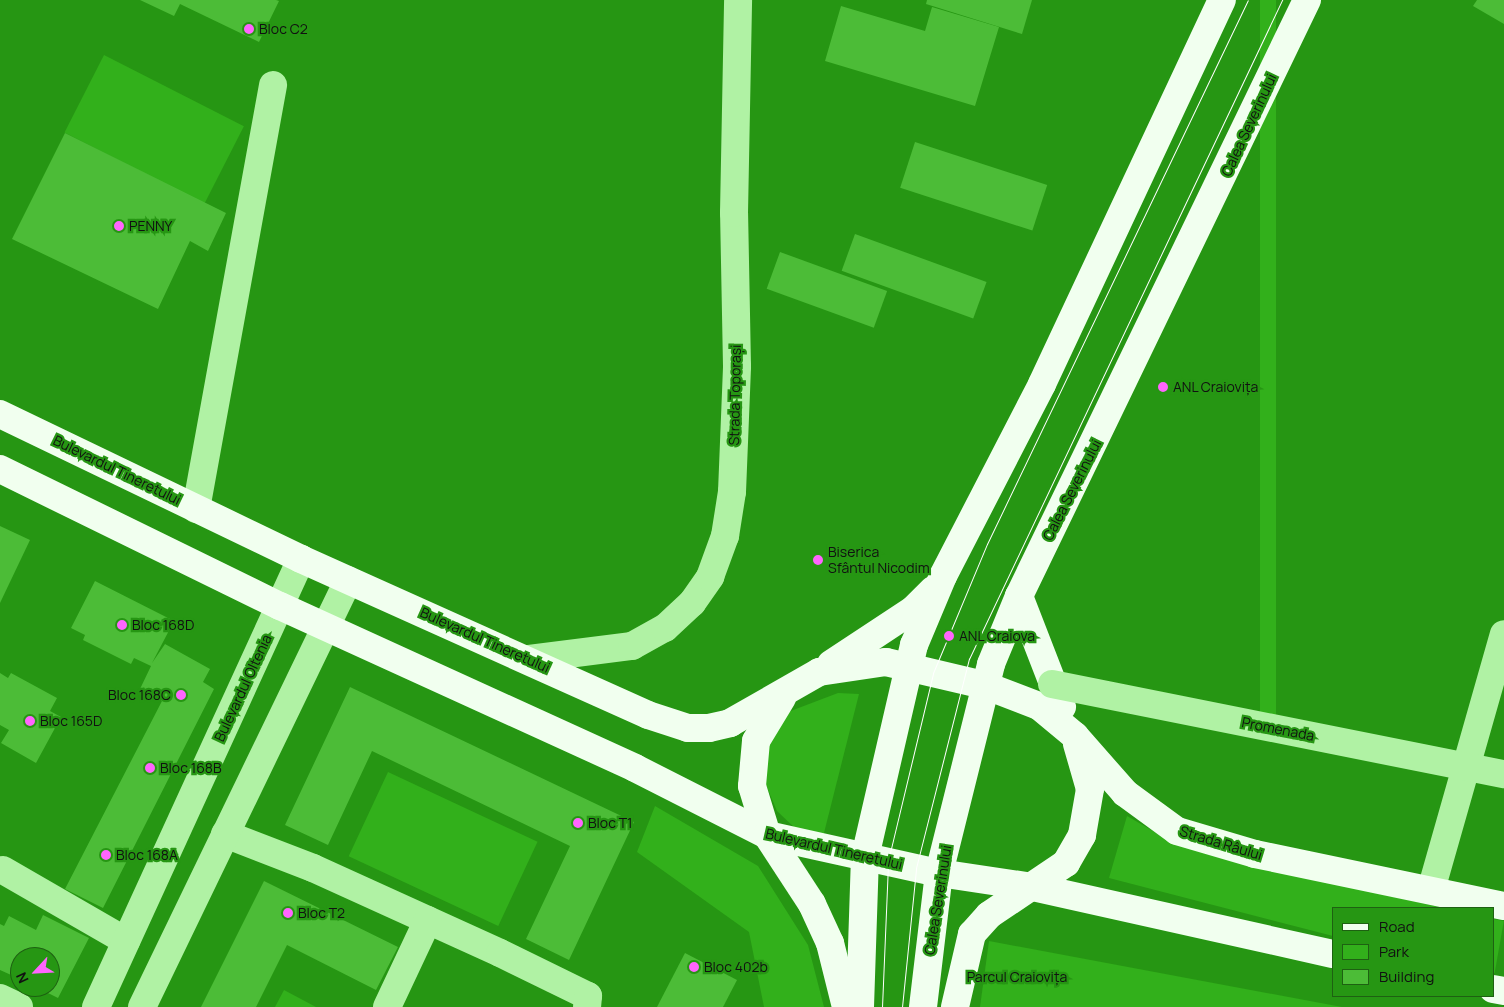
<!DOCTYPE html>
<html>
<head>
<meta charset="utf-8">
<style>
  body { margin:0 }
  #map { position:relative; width:1504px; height:1007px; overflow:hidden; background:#269613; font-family:Manrope,sans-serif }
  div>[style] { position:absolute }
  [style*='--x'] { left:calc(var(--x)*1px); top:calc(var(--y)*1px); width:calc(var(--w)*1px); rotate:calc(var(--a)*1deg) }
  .green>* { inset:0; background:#32b01b; transform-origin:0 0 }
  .building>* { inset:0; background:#4cbc37; transform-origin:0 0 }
  .minor>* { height:28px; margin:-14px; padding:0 14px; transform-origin:14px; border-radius:14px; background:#b0f2a4 }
  .major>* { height:28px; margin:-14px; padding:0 14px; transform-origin:14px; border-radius:14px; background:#f1ffef }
  .tram>* { height:1px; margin:-0.5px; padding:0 0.5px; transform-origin:0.5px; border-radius:0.5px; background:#fff }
  .minor-bridge>* { height:28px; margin:-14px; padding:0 14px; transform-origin:14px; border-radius:14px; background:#b0f2a4 }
  .dots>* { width:14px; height:14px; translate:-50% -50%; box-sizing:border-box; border:2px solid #269613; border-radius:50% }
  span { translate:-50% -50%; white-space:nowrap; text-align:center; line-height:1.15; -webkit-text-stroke:4.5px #269613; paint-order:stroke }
  .poi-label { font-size:14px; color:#111 }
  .left { translate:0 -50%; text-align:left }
  .right { translate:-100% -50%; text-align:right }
  .street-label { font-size:14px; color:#111 }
  .park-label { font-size:14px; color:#111 }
  .legend { position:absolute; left:1332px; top:907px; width:162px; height:90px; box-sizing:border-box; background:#269613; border:1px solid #1e6112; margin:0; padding:6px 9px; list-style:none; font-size:15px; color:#111 }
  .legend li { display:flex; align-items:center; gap:10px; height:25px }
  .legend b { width:25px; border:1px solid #1e6112 }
  .north { position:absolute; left:10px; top:947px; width:50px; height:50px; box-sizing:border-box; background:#269613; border:1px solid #1e6112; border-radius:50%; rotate:245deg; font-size:14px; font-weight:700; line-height:20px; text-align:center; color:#111 }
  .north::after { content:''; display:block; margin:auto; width:18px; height:22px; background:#ff65fe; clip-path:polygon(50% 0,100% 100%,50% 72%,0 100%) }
</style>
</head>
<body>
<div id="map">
  <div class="green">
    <i style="left:1260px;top:0;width:16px;height:715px"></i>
    <i style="left:104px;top:55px;width:157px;height:87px;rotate:27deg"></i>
    <i style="clip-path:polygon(838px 693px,859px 694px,823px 837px,797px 830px,777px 811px,763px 778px,763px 759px,777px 724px,788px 712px)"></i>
    <i style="left:388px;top:772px;width:165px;height:93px;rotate:25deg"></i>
    <i style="clip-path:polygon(655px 806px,758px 866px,808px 945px,824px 1007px,764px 1007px,749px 932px,637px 852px)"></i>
    <i style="clip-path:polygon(1127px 816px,1174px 843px,1256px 867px,1444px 908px,1333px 908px,1333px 936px,1109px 878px)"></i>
    <i style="left:1493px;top:919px;width:11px;height:53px;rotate:10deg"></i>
    <i style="clip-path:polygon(989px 941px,1342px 1007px,980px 1007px)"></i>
    <i style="clip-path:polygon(284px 990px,316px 1007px,275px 1007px)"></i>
  </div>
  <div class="building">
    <i style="clip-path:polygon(140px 0,276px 0,279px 1px,259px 42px,180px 4px,174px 16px)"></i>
    <i style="clip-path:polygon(927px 0,1032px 0,1022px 34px,926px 4px)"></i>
    <i style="clip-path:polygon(1477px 0,1504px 0,1504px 24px,1473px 6px)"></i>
    <i style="clip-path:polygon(841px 6px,925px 31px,932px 7px,999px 27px,975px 106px,825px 61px)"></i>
    <i style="clip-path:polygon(65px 133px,226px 213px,208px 251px,190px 241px,158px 309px,12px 239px)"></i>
    <i style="left:915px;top:142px;width:139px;height:48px;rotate:18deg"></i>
    <i style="left:855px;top:234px;width:140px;height:39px;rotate:20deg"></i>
    <i style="left:780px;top:252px;width:114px;height:39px;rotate:20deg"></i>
    <i style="clip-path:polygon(0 526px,30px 540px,0 603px)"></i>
    <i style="clip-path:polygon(95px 581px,174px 621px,152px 663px,165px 644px,210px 669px,203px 682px,214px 689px,103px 908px,65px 889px,162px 701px,140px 689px,151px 666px,134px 658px,131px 664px,83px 640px,85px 635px,71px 628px)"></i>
    <i style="clip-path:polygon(0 673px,8px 678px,11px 673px,57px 698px,50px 711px,61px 717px,36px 763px,1px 743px,9px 730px,0 725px)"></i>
    <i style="clip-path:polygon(350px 687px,634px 822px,569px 960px,526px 939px,570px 846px,372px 751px,328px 845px,285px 825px)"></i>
    <i style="clip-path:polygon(264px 881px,398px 947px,376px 990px,287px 945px,256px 1007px,201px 1007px)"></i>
    <i style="clip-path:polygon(43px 915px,89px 938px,58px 998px,36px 987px,50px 987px,50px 957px,20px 957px,20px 979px,0 970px,0 924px,4px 926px,9px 916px,36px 930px)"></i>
    <i style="clip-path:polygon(685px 953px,737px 980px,723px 1007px,657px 1007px)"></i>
  </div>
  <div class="minor">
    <i style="--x:196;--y:509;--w:431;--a:-79.7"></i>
    <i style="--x:529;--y:659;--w:104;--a:-7.2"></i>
    <i style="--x:632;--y:646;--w:38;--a:-29"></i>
    <i style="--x:665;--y:628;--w:37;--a:-43"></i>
    <i style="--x:692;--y:603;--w:32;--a:-55"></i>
    <i style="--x:710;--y:577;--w:44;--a:-69.9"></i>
    <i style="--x:725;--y:536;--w:45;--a:-81"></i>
    <i style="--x:732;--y:492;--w:126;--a:-87.7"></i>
    <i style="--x:737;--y:366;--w:153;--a:-91.1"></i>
    <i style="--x:734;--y:213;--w:213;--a:-88.9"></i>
    <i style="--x:225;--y:834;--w:94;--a:21.1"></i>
    <i style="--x:313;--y:868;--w:205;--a:24.4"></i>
    <i style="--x:500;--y:953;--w:98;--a:26"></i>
    <i style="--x:588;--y:996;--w:11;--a:95"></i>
    <i style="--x:3;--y:870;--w:142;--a:30"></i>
    <i style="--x:1431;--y:890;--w:266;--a:-74.1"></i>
    <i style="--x:0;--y:998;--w:21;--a:25"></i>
    <i style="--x:96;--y:1007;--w:493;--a:-65.4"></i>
    <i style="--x:142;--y:1007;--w:474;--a:-64.2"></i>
    <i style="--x:387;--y:1007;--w:96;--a:-64.8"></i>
  </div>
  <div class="major">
    <i style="--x:0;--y:414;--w:334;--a:25.7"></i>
    <i style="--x:301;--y:559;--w:380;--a:24.2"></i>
    <i style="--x:648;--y:715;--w:42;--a:18"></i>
    <i style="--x:688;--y:728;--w:21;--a:0"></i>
    <i style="--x:709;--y:728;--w:22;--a:-13"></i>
    <i style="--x:730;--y:723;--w:103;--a:-29.8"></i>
    <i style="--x:819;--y:672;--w:68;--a:-8.5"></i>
    <i style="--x:886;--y:662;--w:101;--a:13.2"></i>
    <i style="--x:984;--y:685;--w:59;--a:20.9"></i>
    <i style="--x:1039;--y:706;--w:47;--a:39.8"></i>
    <i style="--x:1075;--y:736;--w:76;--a:48.7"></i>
    <i style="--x:1125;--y:793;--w:64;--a:36.2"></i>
    <i style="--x:1177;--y:831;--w:81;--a:16.4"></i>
    <i style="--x:1255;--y:854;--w:254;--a:11.8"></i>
    <i style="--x:0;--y:469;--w:312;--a:26.1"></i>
    <i style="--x:280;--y:606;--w:390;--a:24.5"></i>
    <i style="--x:635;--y:768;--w:148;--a:26.9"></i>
    <i style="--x:767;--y:835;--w:176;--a:12.5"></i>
    <i style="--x:939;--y:873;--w:95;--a:8.5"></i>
    <i style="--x:1033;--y:887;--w:307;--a:12.6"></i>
    <i style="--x:1019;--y:596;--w:119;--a:68.8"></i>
    <i style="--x:831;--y:664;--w:100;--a:-33.5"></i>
    <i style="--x:914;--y:609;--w:27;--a:-45"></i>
    <i style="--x:782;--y:698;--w:50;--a:121.2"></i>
    <i style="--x:756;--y:741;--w:45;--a:95.1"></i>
    <i style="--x:752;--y:786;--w:51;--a:73"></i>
    <i style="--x:767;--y:835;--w:82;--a:56.9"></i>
    <i style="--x:812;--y:904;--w:43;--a:65.2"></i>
    <i style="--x:830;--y:943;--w:66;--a:76"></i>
    <i style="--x:1493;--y:989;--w:11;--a:10"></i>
    <i style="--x:860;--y:1007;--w:150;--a:-88.1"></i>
    <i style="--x:865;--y:857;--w:218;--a:-77"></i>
    <i style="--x:914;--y:645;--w:75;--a:-67.2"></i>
    <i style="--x:943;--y:576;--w:216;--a:-62.7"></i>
    <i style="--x:1042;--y:384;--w:424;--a:-64.9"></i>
    <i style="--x:923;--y:1007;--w:135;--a:-83.2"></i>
    <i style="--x:939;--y:873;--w:215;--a:-76"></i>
    <i style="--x:991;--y:664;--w:74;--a:-67.6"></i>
    <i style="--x:1019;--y:596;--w:662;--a:-64.21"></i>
    <i style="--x:955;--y:1007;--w:75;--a:-76.9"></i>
    <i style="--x:972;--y:934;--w:25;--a:-48"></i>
    <i style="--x:989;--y:915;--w:93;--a:-34"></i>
    <i style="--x:1066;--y:863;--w:32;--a:-60"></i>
    <i style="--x:1082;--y:835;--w:47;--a:-80.1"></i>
    <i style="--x:1090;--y:789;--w:47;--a:-106.1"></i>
  </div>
  <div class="tram">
    <i style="--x:882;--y:1007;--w:146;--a:-87.6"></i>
    <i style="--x:888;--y:861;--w:193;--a:-76.5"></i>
    <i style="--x:933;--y:673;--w:140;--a:-67.3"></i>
    <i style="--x:987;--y:544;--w:603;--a:-64.37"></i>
    <i style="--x:902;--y:1007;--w:140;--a:-84.2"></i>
    <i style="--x:916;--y:868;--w:216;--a:-75.8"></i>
    <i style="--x:969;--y:659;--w:730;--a:-64.59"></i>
  </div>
  <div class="minor-bridge">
    <i style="--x:1052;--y:684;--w:461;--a:11.3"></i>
  </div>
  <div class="dots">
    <i style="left:249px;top:29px;background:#ff65fe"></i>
    <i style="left:119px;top:226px;background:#ff65fe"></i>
    <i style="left:1163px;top:387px;background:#ff65fe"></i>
    <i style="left:818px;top:560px;background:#ff65fe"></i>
    <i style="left:122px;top:625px;background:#ff65fe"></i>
    <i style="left:949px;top:636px;background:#ff65fe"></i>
    <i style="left:181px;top:695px;background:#ff65fe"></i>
    <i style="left:30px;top:721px;background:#ff65fe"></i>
    <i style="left:150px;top:768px;background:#ff65fe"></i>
    <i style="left:578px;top:823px;background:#ff65fe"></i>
    <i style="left:106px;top:855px;background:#ff65fe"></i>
    <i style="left:288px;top:913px;background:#ff65fe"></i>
    <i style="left:694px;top:967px;background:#ff65fe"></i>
  </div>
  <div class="poi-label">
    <span class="left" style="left:259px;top:29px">Bloc C2</span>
    <span class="left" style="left:129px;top:226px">PENNY</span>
    <span class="left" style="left:1173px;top:387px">ANL Craiovița</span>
    <span class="left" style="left:828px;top:560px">Biserica<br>Sfântul Nicodim</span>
    <span class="left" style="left:132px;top:625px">Bloc 168D</span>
    <span class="left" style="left:959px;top:636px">ANL Craiova</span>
    <span class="right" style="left:171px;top:695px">Bloc 168C</span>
    <span class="left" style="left:40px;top:721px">Bloc 165D</span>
    <span class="left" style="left:160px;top:768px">Bloc 168B</span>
    <span class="left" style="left:588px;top:823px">Bloc T1</span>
    <span class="left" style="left:116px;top:855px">Bloc 168A</span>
    <span class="left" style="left:298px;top:913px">Bloc T2</span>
    <span class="left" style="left:704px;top:967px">Bloc 402b</span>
  </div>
  <div class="street-label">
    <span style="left:1249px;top:125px;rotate:-65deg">Calea Severinului</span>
    <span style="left:735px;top:395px;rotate:-89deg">Strada Toporași</span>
    <span style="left:117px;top:470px;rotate:26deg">Bulevardul Tineretului</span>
    <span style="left:1072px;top:490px;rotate:-63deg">Calea Severinului</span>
    <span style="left:485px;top:640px;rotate:24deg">Bulevardul Tineretului</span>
    <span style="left:243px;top:688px;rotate:-65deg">Bulevardul Oltenia</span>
    <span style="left:1278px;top:729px;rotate:11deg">Promenada</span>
    <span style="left:1221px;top:843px;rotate:17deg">Strada Râului</span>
    <span style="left:834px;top:849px;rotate:13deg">Bulevardul Tineretului</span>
    <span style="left:938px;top:900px;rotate:-81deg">Calea Severinului</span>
  </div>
  <div class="park-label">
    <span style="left:1017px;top:977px">Parcul Craiovița</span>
  </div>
  <ul class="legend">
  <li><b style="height:6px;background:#f1ffef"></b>Road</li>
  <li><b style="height:14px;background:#32b01b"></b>Park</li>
  <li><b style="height:14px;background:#4cbc37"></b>Building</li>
  </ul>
  <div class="north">N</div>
</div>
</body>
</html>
